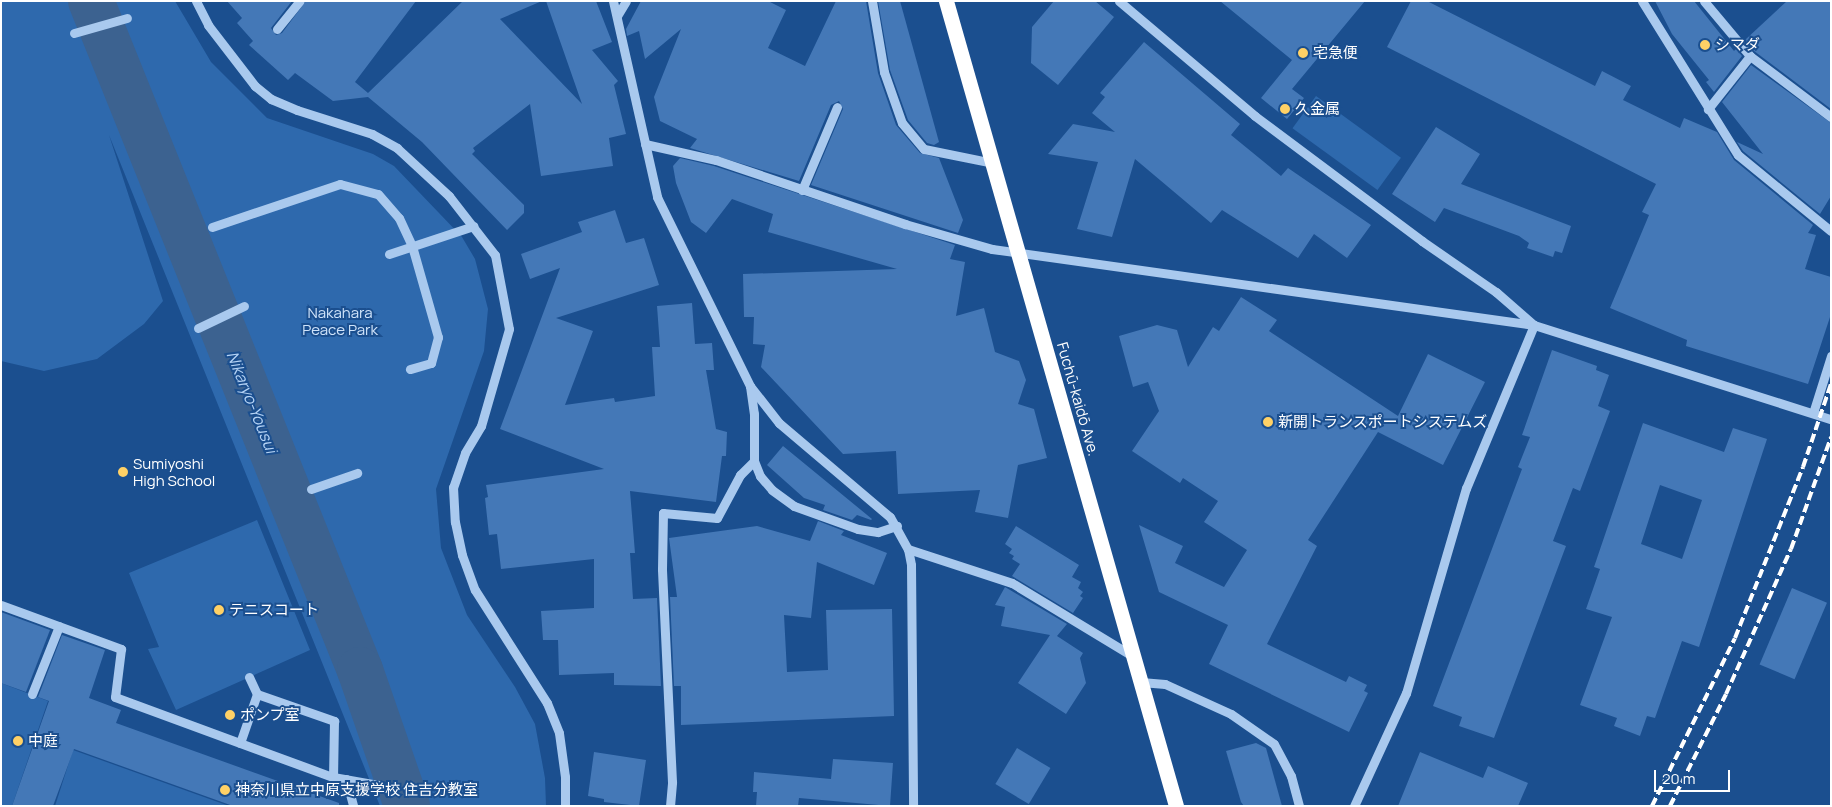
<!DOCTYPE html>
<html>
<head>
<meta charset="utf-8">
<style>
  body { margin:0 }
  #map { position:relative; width:1832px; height:807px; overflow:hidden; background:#1b4f8f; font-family:Manrope,"Noto Sans JP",sans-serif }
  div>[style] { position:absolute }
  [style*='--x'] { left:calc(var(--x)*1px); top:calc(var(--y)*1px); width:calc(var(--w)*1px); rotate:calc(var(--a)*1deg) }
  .green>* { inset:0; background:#2e69ad; transform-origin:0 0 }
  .river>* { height:46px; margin:-23px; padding:0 23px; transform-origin:23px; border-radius:23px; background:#3c6290 }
  .building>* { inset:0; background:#4478b7; transform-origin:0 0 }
  .minor>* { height:9px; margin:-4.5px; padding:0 4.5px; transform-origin:4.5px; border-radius:4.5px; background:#a9c9ee }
  .highway>* { height:15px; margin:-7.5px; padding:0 7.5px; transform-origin:7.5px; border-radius:7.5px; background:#fff }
  .rail>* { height:4px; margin-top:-2px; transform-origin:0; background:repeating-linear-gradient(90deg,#fff 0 9px,transparent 0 13px) }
  .dots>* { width:14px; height:14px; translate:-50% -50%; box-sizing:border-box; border:2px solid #1b4f8f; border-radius:50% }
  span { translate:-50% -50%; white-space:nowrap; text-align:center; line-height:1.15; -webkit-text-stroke:4px #1b4f8f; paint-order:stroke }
  .poi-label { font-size:15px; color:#fff }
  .left { translate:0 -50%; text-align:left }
  .park-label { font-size:15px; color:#cfe3fa }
  .street-label { font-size:15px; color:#fff }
  .water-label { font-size:16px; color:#b5d3f5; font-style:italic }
  .frame { position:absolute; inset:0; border:2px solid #fff; pointer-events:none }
  .scale { position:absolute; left:1654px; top:770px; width:76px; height:22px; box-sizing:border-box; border:2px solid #fff; border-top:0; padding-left:6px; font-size:15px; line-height:18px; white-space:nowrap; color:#fff; -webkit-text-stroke:4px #1b4f8f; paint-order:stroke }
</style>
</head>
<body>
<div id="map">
  <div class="green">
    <i style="clip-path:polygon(1px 1px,175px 1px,211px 62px,267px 118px,373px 154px,394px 166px,462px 237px,475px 259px,488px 309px,484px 351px,436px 489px,441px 548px,467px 615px,515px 687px,535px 724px,545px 778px,546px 806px,380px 806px,109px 135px,163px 301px,144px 324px,97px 359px,44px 371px,1px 361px)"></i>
    <i style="left:1316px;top:96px;width:105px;height:40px;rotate:36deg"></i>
    <i style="clip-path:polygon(257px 520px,310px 650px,176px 710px,148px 649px,159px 647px,129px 573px)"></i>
    <i style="clip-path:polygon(1px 683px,48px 701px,12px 806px,1px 806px)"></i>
    <i style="clip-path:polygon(73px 750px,229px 806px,55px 806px)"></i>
  </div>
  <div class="river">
    <i style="--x:91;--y:1;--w:721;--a:68.1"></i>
    <i style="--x:360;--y:670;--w:144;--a:70.9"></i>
  </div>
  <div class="building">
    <i style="clip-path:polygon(227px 1px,292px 1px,271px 28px,276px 35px,282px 33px,306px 1px,416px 1px,355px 82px,368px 93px,463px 1px,542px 1px,500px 19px,582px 104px,546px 1px,596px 1px,612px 42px,592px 50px,618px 81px,614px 85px,626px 134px,609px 138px,613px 166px,541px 176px,530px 104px,473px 148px,475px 151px,472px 154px,524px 205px,524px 213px,507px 230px,422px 142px,368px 97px,333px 101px,295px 73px,288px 80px,249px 45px,253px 41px,237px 23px,242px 18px)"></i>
    <i style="clip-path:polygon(641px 1px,768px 1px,786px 10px,768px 48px,805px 66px,836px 1px,866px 1px,878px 73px,896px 125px,920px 153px,939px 158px,963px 220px,958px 233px,811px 185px,843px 109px,839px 101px,831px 105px,799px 181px,690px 148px,697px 139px,660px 121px,654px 97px,681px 29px,645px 59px,639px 31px,627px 36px,626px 29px)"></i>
    <i style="clip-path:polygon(878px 1px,900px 1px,939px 142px,934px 145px,927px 143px,908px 120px,890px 70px)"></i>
    <i style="clip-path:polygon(1054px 1px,1095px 1px,1114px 17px,1058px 85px,1031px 63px,1032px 27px)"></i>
    <i style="clip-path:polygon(1220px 1px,1365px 1px,1292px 89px,1304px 98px,1287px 119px,1261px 98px,1292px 60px)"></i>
    <i style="clip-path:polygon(1411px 1px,1427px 1px,1595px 86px,1602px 71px,1631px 86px,1623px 100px,1680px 128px,1684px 118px,1717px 132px,1734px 160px,1813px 225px,1808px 233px,1816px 235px,1805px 269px,1831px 277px,1831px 314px,1808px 384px,1686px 346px,1687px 340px,1610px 308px,1649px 215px,1642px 212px,1656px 184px,1387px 47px)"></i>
    <i style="clip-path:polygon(1655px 1px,1694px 1px,1734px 51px,1736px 49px,1742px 56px,1714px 92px,1706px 82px,1709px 80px,1672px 34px)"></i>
    <i style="clip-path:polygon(1787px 1px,1831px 1px,1831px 109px,1754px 51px,1745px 40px)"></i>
    <i style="clip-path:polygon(1144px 42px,1240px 124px,1231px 135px,1281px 176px,1288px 168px,1371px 225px,1347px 258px,1314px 234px,1298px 258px,1222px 210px,1211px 223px,1135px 159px,1112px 237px,1077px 229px,1098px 162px,1048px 154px,1073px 124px,1115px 132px,1092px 113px,1105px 97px,1100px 93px)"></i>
    <i style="clip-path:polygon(1751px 65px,1831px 123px,1831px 196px,1820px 214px,1743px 151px,1737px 142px,1763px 154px,1722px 102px)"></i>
    <i style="clip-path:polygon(1436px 127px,1480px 154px,1461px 184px,1571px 226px,1562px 253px,1555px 251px,1553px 257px,1527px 248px,1529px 243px,1519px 236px,1444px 208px,1435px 222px,1392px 194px)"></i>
    <i style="clip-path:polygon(680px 158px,714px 166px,955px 245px,950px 259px,965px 262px,956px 316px,984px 308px,995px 352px,1019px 361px,1026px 380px,1018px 404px,1034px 409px,1047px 458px,1018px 465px,1008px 518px,975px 512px,980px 490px,898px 494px,896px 451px,843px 454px,761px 367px,765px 345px,753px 344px,754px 317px,744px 317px,743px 274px,897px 269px,768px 232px,773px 214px,732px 199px,706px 233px,691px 222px,676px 183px,673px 166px)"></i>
    <i style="clip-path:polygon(615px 210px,626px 243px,644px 238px,659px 285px,556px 318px,593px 331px,565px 405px,614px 398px,615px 402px,655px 396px,652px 347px,660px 347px,657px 306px,692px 303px,695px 344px,712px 343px,714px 370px,706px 370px,716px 429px,727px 432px,726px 456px,722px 456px,716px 502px,630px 491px,635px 553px,630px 553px,633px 599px,657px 598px,661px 686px,614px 685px,614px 673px,559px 675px,558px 640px,543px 640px,541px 611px,594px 608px,594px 559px,501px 569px,497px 534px,489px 535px,485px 498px,488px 497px,486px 485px,604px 469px,500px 429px,560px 268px,530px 279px,521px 254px,582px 232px,578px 222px)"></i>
    <i style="clip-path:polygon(1241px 297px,1277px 320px,1269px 331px,1398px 416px,1428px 354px,1485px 382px,1443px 465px,1378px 432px,1308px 540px,1317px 546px,1267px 644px,1346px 682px,1349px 676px,1367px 685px,1364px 691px,1368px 693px,1349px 732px,1209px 664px,1228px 625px,1159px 592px,1139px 525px,1183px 546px,1175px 563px,1224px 587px,1247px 550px,1204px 522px,1218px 501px,1183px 478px,1180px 483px,1132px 451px,1159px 411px,1148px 382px,1133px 387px,1119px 336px,1157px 325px,1177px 330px,1188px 367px,1213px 327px,1219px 331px)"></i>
    <i style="clip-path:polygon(1552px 350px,1597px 366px,1596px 370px,1609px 375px,1598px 406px,1610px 411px,1580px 491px,1573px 488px,1553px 541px,1566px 546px,1494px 738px,1459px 726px,1462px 717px,1433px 706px,1522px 469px,1518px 467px,1530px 437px,1522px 435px)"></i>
    <i style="clip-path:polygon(evenodd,1643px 423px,1724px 452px,1733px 428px,1767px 439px,1699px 647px,1682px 641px,1655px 718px,1647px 716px,1640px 736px,1614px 726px,1617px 718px,1580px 705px,1612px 617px,1586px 609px,1600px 569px,1594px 567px,1643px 423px,1660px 485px,1702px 500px,1682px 559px,1641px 544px,1660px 485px)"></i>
    <i style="clip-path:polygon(783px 446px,872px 519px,871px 520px,857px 515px,852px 520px,823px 510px,825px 505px,804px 498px,767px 465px)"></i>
    <i style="clip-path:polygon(818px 521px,844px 531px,841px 535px,887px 553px,874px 585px,817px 562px,811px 618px,784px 615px,787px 672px,828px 670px,826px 610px,892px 609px,894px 716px,681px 725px,681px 686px,674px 686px,670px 597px,677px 597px,669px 538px,757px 526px,810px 541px)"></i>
    <i style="clip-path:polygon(1016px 526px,1079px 565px,1072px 577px,1081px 582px,1078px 588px,1083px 592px,1080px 596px,1083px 598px,1073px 613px,1012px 576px,1020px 564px,1012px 559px,1014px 556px,1009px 553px,1012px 549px,1005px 544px)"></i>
    <i style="clip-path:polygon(1005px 587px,1067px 624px,1057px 636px,1083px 653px,1080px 658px,1086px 683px,1066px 714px,1018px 683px,1050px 635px,1001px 626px,1005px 607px,995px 605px)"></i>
    <i style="left:1792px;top:588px;width:38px;height:83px;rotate:23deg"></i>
    <i style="clip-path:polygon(1px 612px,50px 630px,26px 692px,1px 683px)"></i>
    <i style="clip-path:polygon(62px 635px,105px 650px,89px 698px,121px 710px,116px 723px,339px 803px,339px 806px,233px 806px,74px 749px,53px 806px,12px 806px,49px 701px,38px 697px)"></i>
    <i style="clip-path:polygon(1256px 743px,1266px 748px,1282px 806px,1244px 806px,1241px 802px,1226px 751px)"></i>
    <i style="left:1017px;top:748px;width:39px;height:42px;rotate:31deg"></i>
    <i style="clip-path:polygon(594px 752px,646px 760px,639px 806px,604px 802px,604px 799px,588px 796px)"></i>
    <i style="clip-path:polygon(1420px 752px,1483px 778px,1488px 766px,1528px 783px,1518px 806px,1398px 806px)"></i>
    <i style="clip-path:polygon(833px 759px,893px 763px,890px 806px,799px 798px,798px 806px,756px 806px,757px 792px,753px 792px,754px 772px,831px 779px)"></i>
  </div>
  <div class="minor">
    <i style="--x:196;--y:1;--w:27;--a:63"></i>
    <i style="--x:208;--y:25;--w:77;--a:52.4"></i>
    <i style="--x:255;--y:86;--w:21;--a:39"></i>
    <i style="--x:271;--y:99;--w:28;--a:23"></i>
    <i style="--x:297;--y:110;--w:79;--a:17.7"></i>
    <i style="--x:372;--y:134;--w:29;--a:29"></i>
    <i style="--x:397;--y:148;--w:71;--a:42.7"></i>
    <i style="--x:449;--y:196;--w:75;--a:52.1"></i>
    <i style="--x:495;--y:255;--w:75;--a:79.3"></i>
    <i style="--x:509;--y:329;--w:101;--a:106.1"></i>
    <i style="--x:481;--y:426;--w:31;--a:121"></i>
    <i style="--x:465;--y:453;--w:36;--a:109"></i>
    <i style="--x:453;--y:487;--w:35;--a:87"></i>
    <i style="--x:455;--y:522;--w:34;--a:78"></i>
    <i style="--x:462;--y:555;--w:37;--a:70"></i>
    <i style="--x:475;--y:590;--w:134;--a:57.5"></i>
    <i style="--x:547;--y:703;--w:32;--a:68"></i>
    <i style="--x:559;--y:733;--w:44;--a:82.2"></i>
    <i style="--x:565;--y:777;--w:29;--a:90"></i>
    <i style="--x:613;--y:1;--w:201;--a:77.3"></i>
    <i style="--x:657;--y:197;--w:211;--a:63.8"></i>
    <i style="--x:750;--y:386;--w:47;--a:51.9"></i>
    <i style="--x:779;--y:423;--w:145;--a:40.3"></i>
    <i style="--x:890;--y:517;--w:37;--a:61"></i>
    <i style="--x:908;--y:549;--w:16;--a:79"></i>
    <i style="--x:911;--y:565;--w:241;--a:89.5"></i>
    <i style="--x:872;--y:1;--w:72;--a:80.4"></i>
    <i style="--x:884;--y:72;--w:54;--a:70.6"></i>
    <i style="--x:902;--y:123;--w:34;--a:50"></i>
    <i style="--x:924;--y:149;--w:70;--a:11.5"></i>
    <i style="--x:1119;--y:1;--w:178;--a:40.2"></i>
    <i style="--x:1255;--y:116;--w:209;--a:36.8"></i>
    <i style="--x:1422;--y:241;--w:90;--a:34.6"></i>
    <i style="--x:1496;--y:292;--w:50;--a:41"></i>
    <i style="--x:1534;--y:325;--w:177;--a:112.6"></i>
    <i style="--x:1466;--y:488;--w:214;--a:106.3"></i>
    <i style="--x:1406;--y:693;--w:124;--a:114.7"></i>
    <i style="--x:1642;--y:1;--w:181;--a:58.1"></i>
    <i style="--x:1738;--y:155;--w:120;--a:39.3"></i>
    <i style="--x:1704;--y:1;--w:72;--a:50.1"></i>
    <i style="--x:1750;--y:56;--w:68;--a:128.4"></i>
    <i style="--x:617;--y:16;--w:17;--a:-59"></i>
    <i style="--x:277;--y:29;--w:36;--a:-51"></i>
    <i style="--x:74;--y:33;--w:55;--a:-15.8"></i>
    <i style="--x:1750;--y:56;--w:101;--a:37"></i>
    <i style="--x:645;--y:144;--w:73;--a:12.7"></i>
    <i style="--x:716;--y:160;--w:200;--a:18.7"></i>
    <i style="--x:905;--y:224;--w:91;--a:16"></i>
    <i style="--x:992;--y:249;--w:547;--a:7.98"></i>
    <i style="--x:1534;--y:325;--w:312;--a:17.6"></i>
    <i style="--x:802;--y:190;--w:90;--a:-67.1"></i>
    <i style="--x:212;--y:227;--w:135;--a:-18.6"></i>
    <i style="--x:340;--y:184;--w:39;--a:15"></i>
    <i style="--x:378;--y:194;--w:32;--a:49"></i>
    <i style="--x:399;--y:218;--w:31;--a:65"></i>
    <i style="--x:412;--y:246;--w:95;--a:74.1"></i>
    <i style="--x:438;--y:337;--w:27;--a:105"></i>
    <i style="--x:431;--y:363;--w:22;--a:164"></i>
    <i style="--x:389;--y:254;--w:89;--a:-18.4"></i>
    <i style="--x:198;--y:328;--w:51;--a:-25.6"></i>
    <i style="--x:750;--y:386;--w:28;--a:82"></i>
    <i style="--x:754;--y:414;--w:47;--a:90"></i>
    <i style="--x:754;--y:461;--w:16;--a:68"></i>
    <i style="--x:760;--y:476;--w:18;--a:49"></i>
    <i style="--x:772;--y:490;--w:27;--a:36"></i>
    <i style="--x:794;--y:506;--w:68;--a:19.8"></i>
    <i style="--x:858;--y:529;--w:20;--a:9"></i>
    <i style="--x:878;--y:532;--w:20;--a:-18"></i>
    <i style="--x:1813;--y:413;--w:60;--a:-72.5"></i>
    <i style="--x:311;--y:489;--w:49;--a:-19.2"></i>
    <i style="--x:908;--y:549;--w:109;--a:18.1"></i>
    <i style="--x:1012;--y:583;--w:143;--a:31.2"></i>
    <i style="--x:1;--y:605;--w:128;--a:20.1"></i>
    <i style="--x:121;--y:649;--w:48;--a:97.1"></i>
    <i style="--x:115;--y:697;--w:232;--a:20.2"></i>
    <i style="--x:333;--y:777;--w:47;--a:9.9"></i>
    <i style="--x:249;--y:677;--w:19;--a:65"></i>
    <i style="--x:1141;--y:682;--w:24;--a:5"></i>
    <i style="--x:1165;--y:684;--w:72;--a:24.4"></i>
    <i style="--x:1231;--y:714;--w:52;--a:34.9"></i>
    <i style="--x:1274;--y:744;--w:36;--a:62"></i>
    <i style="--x:1291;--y:776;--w:31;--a:75"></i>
    <i style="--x:32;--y:694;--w:73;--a:-68.3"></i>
    <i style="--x:240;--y:743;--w:52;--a:-70.9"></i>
    <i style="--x:257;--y:694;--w:82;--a:19.3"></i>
    <i style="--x:334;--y:721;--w:56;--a:91"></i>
    <i style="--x:346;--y:779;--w:28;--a:75"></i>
    <i style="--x:670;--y:806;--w:24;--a:-85"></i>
    <i style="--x:672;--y:782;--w:213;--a:-92.7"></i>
    <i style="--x:662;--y:569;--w:56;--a:-89"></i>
    <i style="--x:663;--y:513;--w:54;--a:5.3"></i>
    <i style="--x:717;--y:518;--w:49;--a:-61.9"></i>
    <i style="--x:740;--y:475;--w:20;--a:-45"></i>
  </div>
  <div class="highway">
    <i style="--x:946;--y:1;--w:837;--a:74.05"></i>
  </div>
  <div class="rail">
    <i style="--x:1652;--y:806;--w:187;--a:-63.7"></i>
    <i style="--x:1735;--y:638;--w:184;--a:-68.3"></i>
    <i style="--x:1803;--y:467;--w:88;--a:-71.4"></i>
    <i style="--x:1670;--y:806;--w:125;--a:-63.4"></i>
    <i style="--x:1726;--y:694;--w:159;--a:-65.9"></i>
    <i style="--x:1791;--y:549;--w:119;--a:-70.3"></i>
  </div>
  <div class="dots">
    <i style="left:1705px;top:45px;background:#ffd166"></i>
    <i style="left:1303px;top:53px;background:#ffd166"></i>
    <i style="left:1285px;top:109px;background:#ffd166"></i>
    <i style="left:1268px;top:422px;background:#ffd166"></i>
    <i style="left:123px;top:472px;background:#ffd166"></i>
    <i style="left:219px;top:610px;background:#ffd166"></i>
    <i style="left:230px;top:715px;background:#ffd166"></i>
    <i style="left:18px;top:741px;background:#ffd166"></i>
    <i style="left:225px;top:790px;background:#ffd166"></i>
  </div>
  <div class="poi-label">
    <span class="left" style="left:1715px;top:45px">シマダ</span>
    <span class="left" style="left:1313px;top:53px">宅急便</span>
    <span class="left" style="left:1295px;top:109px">久金属</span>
    <span class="left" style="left:1278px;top:422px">新開トランスポートシステムズ</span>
    <span class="left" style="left:133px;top:472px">Sumiyoshi<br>High School</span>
    <span class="left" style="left:229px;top:610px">テニスコート</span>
    <span class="left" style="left:240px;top:715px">ポンプ室</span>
    <span class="left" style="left:28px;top:741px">中庭</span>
    <span class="left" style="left:235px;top:790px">神奈川県立中原支援学校 住吉分教室</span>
  </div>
  <div class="park-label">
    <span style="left:340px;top:321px">Nakahara<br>Peace Park</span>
  </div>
  <div class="street-label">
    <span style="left:1078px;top:399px;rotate:74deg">Fuchū-kaidō Ave.</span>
  </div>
  <div class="water-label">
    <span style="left:252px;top:402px;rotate:68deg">Nikaryo-Yousui</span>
  </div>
  <div class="frame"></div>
  <div class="scale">20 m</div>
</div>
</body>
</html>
